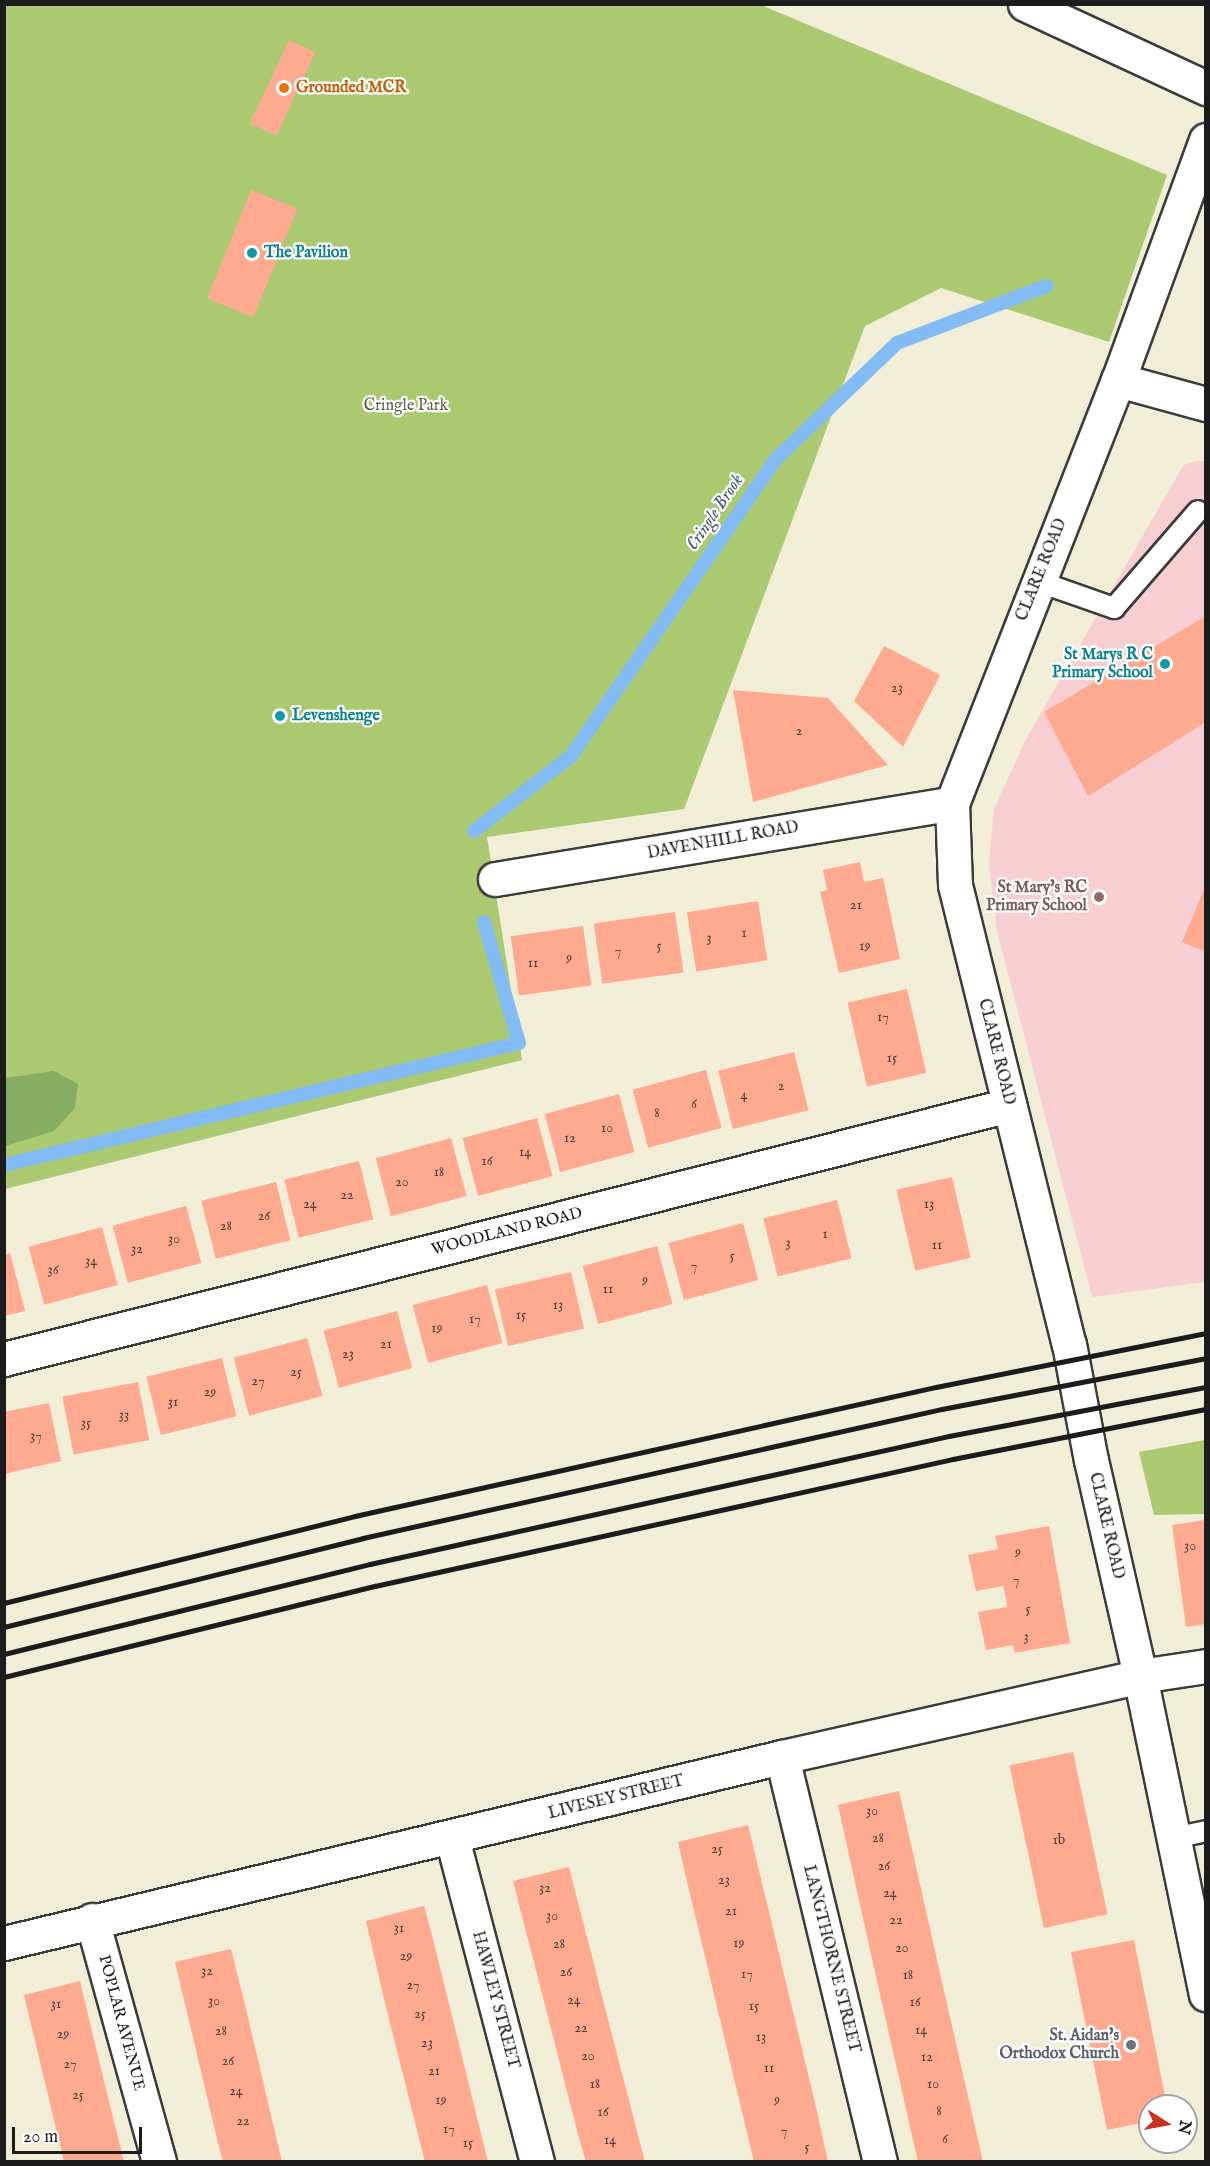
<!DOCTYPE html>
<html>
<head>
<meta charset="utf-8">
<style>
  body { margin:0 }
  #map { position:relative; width:1210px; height:2166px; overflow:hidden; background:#f1edd7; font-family:"IM FELL English",serif }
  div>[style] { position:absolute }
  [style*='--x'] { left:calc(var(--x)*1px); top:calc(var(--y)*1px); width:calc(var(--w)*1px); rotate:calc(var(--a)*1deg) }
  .built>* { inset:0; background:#f7cfd3 }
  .green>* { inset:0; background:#aac971 }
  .forest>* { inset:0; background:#87ad63 }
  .stream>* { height:14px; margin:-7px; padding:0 7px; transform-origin:7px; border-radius:7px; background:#83bcf4 }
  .building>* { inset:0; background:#fdaa90; transform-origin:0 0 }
  .roads { filter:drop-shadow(2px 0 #3c3b38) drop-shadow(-2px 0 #3c3b38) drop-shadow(0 2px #3c3b38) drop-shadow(0 -2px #3c3b38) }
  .lane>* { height:20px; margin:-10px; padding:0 10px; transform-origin:10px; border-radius:10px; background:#fff }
  .street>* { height:33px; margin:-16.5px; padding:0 16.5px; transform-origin:16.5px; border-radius:16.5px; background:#fff }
  .rail>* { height:4.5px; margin:-2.25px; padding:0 2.25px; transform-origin:2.25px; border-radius:2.25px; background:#1c1c1c }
  .dots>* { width:16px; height:16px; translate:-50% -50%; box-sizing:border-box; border:3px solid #fff; border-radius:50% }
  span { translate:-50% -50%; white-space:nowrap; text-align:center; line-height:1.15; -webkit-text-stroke:4.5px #fff; paint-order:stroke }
  .number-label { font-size:14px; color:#544039 }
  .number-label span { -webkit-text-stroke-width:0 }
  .food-label { font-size:16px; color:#c56008; font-weight:700 }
  .left { translate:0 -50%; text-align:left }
  .culture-label { font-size:16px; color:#0d838f; font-weight:700 }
  .right { translate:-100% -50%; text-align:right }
  .park-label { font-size:16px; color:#55613e }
  .street-label { font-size:16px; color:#1c1c1c }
  .education-label { font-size:16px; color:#785e54; font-weight:700 }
  .worship-label { font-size:16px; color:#5b616d; font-weight:700 }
  .water-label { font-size:18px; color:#455c72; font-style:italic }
  .frame { position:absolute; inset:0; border:6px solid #1c1c1c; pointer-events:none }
  .north { position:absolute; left:1138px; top:2094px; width:60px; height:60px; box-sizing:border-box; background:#fff; border:2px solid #a4a4a4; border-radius:50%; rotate:101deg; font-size:16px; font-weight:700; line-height:24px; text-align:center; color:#1c1c1c }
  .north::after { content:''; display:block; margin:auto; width:21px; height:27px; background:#c8321e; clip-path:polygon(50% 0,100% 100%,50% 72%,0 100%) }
  .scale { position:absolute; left:12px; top:2127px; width:130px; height:27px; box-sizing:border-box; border:3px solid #1c1c1c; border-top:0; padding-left:8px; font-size:18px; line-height:21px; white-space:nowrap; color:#1c1c1c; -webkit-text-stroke:4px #fff; paint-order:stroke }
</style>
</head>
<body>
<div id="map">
  <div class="built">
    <i style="clip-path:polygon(1196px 461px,1205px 461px,1205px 1282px,1092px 1297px,997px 931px,989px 864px,994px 809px,1026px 739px,1180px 471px,1184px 465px)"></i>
  </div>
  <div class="green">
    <i style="clip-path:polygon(4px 5px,761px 5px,1167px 175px,1109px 342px,941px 288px,865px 326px,684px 809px,487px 837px,522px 1060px,5px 1189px)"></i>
    <i style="clip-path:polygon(1205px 1440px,1205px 1514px,1154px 1515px,1139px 1452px)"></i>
  </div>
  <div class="forest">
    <i style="clip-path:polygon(54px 1071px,78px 1084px,75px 1108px,54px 1131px,5px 1146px,5px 1078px)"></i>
  </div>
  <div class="stream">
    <i style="--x:474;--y:831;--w:123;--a:-37.7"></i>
    <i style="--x:571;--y:756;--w:359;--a:-55.4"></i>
    <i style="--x:775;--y:460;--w:169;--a:-43.8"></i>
    <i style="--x:897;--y:343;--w:160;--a:-20.9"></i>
    <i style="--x:4;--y:1165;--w:529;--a:-13.33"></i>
    <i style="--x:519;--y:1043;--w:126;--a:-106.1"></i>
  </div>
  <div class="building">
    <i style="left:289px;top:40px;width:29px;height:92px;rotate:25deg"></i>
    <i style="left:251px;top:190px;width:50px;height:117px;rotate:22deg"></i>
    <i style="clip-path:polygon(1206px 616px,1206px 722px,1088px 796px,1044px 712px)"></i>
    <i style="clip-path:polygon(884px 646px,940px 675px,903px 747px,854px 701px)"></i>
    <i style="clip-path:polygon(733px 690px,828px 698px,888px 765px,753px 802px)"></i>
    <i style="clip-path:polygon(860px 862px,864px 882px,883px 878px,900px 959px,839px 973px,820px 892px,827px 890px,823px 870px)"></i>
    <i style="clip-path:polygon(1205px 887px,1206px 887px,1206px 952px,1182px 942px)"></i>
    <i style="left:758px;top:901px;width:60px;height:72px;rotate:81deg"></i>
    <i style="left:675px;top:912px;width:61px;height:82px;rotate:82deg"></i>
    <i style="left:583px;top:926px;width:60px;height:73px;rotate:82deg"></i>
    <i style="left:907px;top:989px;width:86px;height:61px;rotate:77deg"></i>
    <i style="left:794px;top:1052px;width:60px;height:78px;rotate:76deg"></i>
    <i style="left:706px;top:1070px;width:60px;height:76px;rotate:75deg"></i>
    <i style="left:619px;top:1094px;width:60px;height:77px;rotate:75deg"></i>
    <i style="left:537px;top:1118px;width:60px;height:77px;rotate:75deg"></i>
    <i style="left:451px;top:1138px;width:60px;height:78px;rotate:75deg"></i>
    <i style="left:359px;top:1161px;width:60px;height:77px;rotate:76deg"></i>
    <i style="left:952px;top:1177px;width:83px;height:57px;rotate:77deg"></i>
    <i style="left:276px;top:1182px;width:60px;height:77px;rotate:76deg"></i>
    <i style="left:837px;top:1200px;width:60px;height:76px;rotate:76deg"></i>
    <i style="left:186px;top:1206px;width:59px;height:76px;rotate:75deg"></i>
    <i style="left:743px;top:1223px;width:59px;height:77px;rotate:75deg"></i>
    <i style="left:102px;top:1227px;width:60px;height:76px;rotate:75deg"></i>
    <i style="left:657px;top:1246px;width:60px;height:77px;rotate:75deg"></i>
    <i style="clip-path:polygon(10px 1253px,25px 1311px,4px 1316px,4px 1255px)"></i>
    <i style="left:571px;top:1272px;width:58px;height:78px;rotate:77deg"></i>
    <i style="left:487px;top:1285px;width:60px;height:77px;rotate:75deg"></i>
    <i style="left:397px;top:1311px;width:59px;height:76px;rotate:75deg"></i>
    <i style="left:307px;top:1338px;width:60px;height:76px;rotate:75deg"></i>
    <i style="left:222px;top:1358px;width:60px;height:78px;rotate:76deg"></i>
    <i style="left:138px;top:1382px;width:59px;height:77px;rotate:79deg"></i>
    <i style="clip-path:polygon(49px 1403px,61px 1461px,4px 1474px,4px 1412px)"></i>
    <i style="clip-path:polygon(1206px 1520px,1206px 1624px,1186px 1627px,1172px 1525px)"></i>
    <i style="clip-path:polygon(1049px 1526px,1070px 1643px,1015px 1653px,1013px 1645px,986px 1650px,978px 1612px,1007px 1607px,1006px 1597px,1003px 1586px,976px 1591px,968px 1555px,998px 1549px,995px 1536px)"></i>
    <i style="left:1073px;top:1752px;width:166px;height:65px;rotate:78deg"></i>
    <i style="clip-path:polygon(899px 1791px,942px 1982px,983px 2162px,918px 2162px,868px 1941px,838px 1805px)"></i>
    <i style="clip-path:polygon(748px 1825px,816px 2107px,828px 2162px,754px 2162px,685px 1873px,678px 1842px)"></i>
    <i style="clip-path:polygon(569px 1867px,612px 2035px,645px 2162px,586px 2162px,578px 2134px,513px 1881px)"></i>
    <i style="clip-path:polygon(424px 1906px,432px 1935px,488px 2162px,425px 2162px,386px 2007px,366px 1921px)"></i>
    <i style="clip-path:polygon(1134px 1940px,1167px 2106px,1150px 2106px,1150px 2121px,1107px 2130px,1071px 1952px)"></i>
    <i style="clip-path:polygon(231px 1949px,246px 2009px,282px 2162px,223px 2162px,218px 2143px,175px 1962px)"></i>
    <i style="clip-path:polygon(80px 1981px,102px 2073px,124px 2162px,64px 2162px,24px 1995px)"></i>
  </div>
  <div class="roads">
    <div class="lane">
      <i style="--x:1037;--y:581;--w:82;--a:19.3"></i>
      <i style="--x:1114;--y:608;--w:128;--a:-49.1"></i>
      <i style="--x:1174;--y:1838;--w:33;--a:-12"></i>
    </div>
    <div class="street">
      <i style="--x:1025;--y:4;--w:200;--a:24.9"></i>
      <i style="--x:1206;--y:140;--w:256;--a:110.1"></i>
      <i style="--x:1118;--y:380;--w:454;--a:111.4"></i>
      <i style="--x:952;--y:803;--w:82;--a:87.9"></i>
      <i style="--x:955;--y:885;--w:473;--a:76.1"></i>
      <i style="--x:1069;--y:1344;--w:118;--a:79.3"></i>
      <i style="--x:1091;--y:1460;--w:221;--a:77.2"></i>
      <i style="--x:1140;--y:1676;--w:325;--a:78.3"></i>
      <i style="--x:1118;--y:380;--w:91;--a:15.3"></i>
      <i style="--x:495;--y:879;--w:463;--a:-9.4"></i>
      <i style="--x:4;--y:1359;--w:1037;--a:-14.18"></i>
      <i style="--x:782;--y:1757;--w:417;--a:76.4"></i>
      <i style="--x:452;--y:1838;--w:335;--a:75.3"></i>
      <i style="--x:92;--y:1920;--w:251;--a:74.5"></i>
      <i style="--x:4;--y:1943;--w:800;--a:-13.45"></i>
      <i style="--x:782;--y:1757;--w:367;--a:-12.7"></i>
      <i style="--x:1140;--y:1676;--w:67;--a:-8.6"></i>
    </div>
  </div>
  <div class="rail">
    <i style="--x:4;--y:1603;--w:362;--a:-13.9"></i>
    <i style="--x:355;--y:1516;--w:595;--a:-12.52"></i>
    <i style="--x:936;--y:1387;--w:275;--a:-11.3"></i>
    <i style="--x:4;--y:1627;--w:370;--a:-13.9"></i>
    <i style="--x:363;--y:1538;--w:593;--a:-12.56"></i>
    <i style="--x:942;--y:1409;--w:269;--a:-10.9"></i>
    <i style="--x:4;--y:1654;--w:377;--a:-13.8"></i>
    <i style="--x:370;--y:1564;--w:593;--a:-12.47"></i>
    <i style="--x:949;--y:1436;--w:262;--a:-10.8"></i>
    <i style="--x:4;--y:1677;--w:382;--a:-13.8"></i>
    <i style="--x:375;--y:1586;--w:592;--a:-12.39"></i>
    <i style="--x:953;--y:1459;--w:258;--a:-11.2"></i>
  </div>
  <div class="dots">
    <i style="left:284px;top:88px;background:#e8710a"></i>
    <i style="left:252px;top:253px;background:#0f9aa8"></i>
    <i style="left:1165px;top:664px;background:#0f9aa8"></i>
    <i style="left:280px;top:716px;background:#0f9aa8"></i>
    <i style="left:1099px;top:897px;background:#8d6e63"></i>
    <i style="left:1131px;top:2045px;background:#6b7280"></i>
  </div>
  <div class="number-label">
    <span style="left:897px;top:688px">23</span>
    <span style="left:799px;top:731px">2</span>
    <span style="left:856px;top:905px">21</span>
    <span style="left:744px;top:933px">1</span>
    <span style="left:709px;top:938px">3</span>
    <span style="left:659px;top:946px">5</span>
    <span style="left:865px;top:946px">19</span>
    <span style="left:618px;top:951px">7</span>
    <span style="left:569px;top:958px">9</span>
    <span style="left:533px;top:963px">11</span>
    <span style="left:883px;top:1017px">17</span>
    <span style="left:892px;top:1058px">15</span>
    <span style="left:781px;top:1086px">2</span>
    <span style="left:744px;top:1095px">4</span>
    <span style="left:694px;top:1104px">6</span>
    <span style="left:657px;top:1113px">8</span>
    <span style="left:607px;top:1128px">10</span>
    <span style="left:570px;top:1138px">12</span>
    <span style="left:525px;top:1152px">14</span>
    <span style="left:487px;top:1161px">16</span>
    <span style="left:439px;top:1172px">18</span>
    <span style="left:402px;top:1182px">20</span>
    <span style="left:347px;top:1195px">22</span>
    <span style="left:310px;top:1204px">24</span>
    <span style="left:929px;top:1204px">13</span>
    <span style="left:264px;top:1216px">26</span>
    <span style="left:226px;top:1226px">28</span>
    <span style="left:825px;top:1234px">1</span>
    <span style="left:174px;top:1239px">30</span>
    <span style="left:788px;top:1243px">3</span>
    <span style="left:937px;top:1245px">11</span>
    <span style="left:137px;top:1249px">32</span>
    <span style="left:732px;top:1256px">5</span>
    <span style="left:91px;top:1261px">34</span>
    <span style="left:694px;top:1266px">7</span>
    <span style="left:53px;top:1270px">36</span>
    <span style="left:645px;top:1280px">9</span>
    <span style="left:608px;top:1289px">11</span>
    <span style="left:558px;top:1305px">13</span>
    <span style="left:521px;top:1315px">15</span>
    <span style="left:475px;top:1319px">17</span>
    <span style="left:437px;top:1328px">19</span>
    <span style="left:386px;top:1344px">21</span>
    <span style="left:348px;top:1354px">23</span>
    <span style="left:296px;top:1372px">25</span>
    <span style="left:258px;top:1381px">27</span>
    <span style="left:210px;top:1392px">29</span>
    <span style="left:173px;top:1402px">31</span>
    <span style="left:124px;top:1415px">33</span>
    <span style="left:86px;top:1423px">35</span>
    <span style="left:36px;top:1436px">37</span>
    <span style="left:1190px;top:1546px">30</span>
    <span style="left:1018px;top:1552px">9</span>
    <span style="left:1016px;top:1580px">7</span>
    <span style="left:1028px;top:1609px">5</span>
    <span style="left:1026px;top:1637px">3</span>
    <span style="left:872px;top:1811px">30</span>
    <span style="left:878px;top:1838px">28</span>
    <span style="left:1059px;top:1840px">1b</span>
    <span style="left:717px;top:1849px">25</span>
    <span style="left:884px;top:1866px">26</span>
    <span style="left:724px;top:1880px">23</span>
    <span style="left:545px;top:1888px">32</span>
    <span style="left:890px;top:1893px">24</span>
    <span style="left:731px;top:1911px">21</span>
    <span style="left:552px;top:1916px">30</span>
    <span style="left:896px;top:1920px">22</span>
    <span style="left:399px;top:1928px">31</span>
    <span style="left:739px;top:1943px">19</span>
    <span style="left:559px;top:1944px">28</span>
    <span style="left:902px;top:1948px">20</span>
    <span style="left:406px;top:1956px">29</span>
    <span style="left:207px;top:1971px">32</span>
    <span style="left:566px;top:1972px">26</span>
    <span style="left:747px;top:1974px">17</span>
    <span style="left:908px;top:1975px">18</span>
    <span style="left:413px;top:1985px">27</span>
    <span style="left:574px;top:2000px">24</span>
    <span style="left:214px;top:2001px">30</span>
    <span style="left:915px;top:2002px">16</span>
    <span style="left:56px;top:2004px">31</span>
    <span style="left:754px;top:2006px">15</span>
    <span style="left:420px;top:2014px">25</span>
    <span style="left:581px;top:2028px">22</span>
    <span style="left:921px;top:2030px">14</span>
    <span style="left:221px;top:2031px">28</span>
    <span style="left:63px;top:2034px">29</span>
    <span style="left:761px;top:2037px">13</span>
    <span style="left:427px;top:2043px">23</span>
    <span style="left:588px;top:2056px">20</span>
    <span style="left:927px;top:2057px">12</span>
    <span style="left:228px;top:2061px">26</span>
    <span style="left:70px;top:2064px">27</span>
    <span style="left:769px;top:2068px">11</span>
    <span style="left:434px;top:2071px">21</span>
    <span style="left:595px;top:2084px">18</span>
    <span style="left:933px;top:2084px">10</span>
    <span style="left:236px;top:2091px">24</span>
    <span style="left:78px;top:2095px">25</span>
    <span style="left:441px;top:2100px">19</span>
    <span style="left:777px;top:2100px">9</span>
    <span style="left:939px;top:2111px">8</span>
    <span style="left:603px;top:2112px">16</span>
    <span style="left:243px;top:2121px">22</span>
    <span style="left:449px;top:2129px">17</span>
    <span style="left:784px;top:2131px">7</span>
    <span style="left:945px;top:2139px">6</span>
    <span style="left:610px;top:2140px">14</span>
    <span style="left:468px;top:2143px">15</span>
    <span style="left:807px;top:2147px">5</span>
  </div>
  <div class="food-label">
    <span class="left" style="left:296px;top:88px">Grounded MCR</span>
  </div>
  <div class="culture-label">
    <span class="left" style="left:264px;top:253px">The Pavilion</span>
    <span class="right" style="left:1153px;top:664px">St Marys R C<br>Primary School</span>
    <span class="left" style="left:292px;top:716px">Levenshenge</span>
  </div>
  <div class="park-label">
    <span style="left:406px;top:406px">Cringle Park</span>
  </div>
  <div class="street-label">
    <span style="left:1042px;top:570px;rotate:-68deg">CLARE ROAD</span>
    <span style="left:723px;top:841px;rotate:-10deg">DAVENHILL ROAD</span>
    <span style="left:996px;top:1052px;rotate:76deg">CLARE ROAD</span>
    <span style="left:507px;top:1232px;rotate:-14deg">WOODLAND ROAD</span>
    <span style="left:1106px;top:1526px;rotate:77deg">CLARE ROAD</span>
    <span style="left:616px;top:1798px;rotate:-14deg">LIVESEY STREET</span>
    <span style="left:831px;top:1959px;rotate:76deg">LANGTHORNE STREET</span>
    <span style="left:495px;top:2000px;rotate:75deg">HAWLEY STREET</span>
    <span style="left:121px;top:2023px;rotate:75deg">POPLAR AVENUE</span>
  </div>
  <div class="education-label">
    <span class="right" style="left:1087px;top:897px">St Mary's RC<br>Primary School</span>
  </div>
  <div class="worship-label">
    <span class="right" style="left:1119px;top:2045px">St. Aidan's<br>Orthodox Church</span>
  </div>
  <div class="water-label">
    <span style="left:716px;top:513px;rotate:-56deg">Cringle Brook</span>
  </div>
  <div class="frame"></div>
  <div class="north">N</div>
  <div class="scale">20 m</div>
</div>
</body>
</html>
